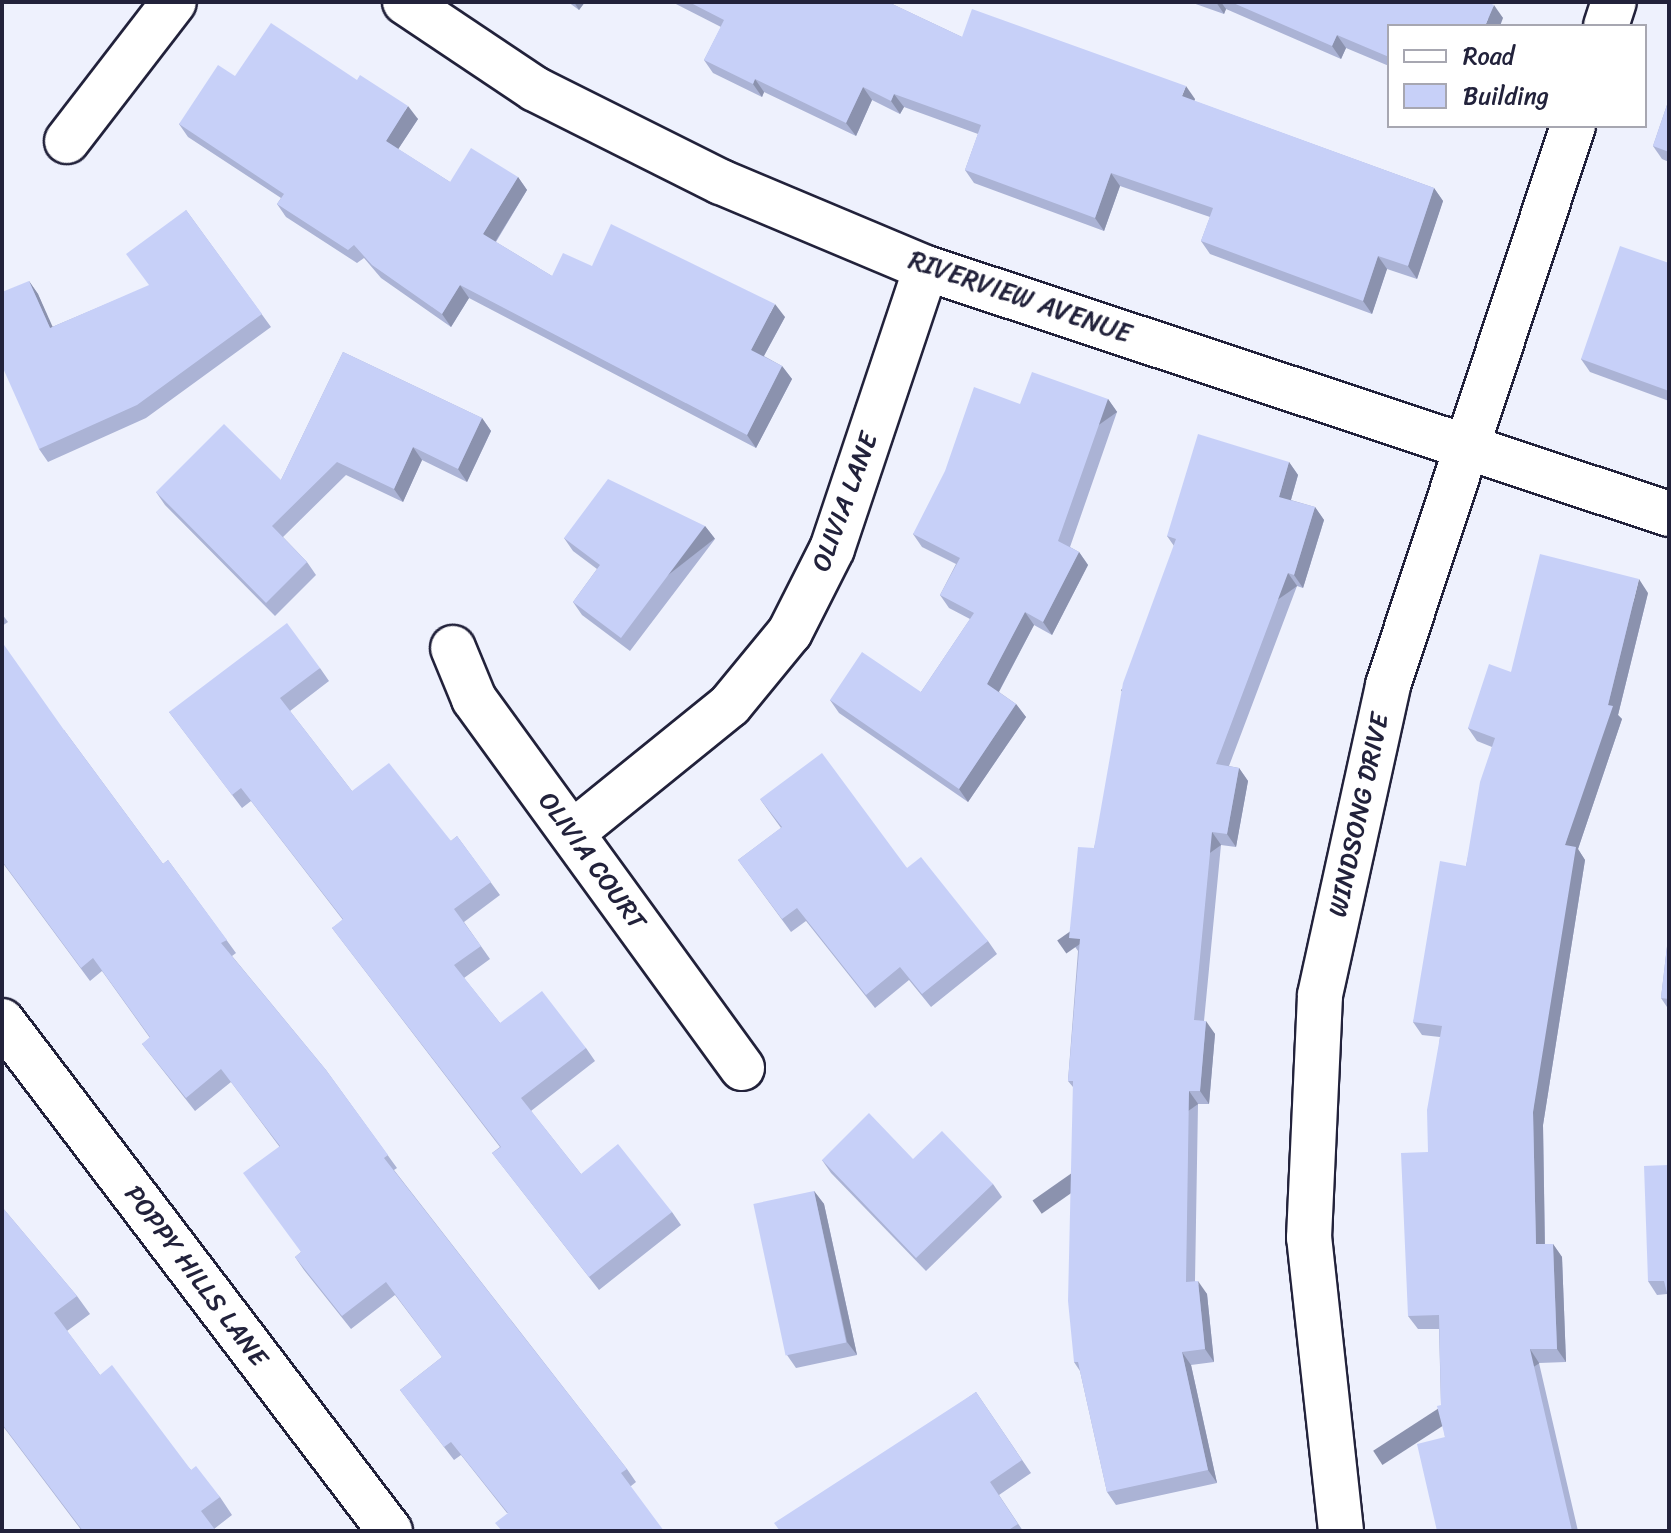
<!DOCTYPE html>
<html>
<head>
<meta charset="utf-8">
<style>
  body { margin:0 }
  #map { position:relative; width:1671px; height:1533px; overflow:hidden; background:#eef1fd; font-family:Sriracha,sans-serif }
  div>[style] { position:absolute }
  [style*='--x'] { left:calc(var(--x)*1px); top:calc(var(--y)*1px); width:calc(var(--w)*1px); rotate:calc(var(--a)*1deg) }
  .roads { filter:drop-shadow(2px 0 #22223b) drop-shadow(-2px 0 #22223b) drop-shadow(0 2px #22223b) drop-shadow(0 -2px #22223b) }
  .minor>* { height:44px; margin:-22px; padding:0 22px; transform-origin:22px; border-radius:22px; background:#fff }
  .wall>* { inset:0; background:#abb3d5 }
  .shaded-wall>* { inset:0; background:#8b92ae; transform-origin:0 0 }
  .building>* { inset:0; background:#c7d0f8; transform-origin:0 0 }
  span { translate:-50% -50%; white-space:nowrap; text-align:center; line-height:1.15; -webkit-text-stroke:6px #fff; paint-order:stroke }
  .street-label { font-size:26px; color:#22223b }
  .frame { position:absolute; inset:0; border:4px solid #22223b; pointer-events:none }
  .legend { position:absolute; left:1387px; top:24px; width:260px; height:104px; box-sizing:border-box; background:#fff; border:2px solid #a7a7b1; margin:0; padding:10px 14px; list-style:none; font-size:24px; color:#22223b }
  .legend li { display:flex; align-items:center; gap:16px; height:40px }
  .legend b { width:40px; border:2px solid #a7a7b1 }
</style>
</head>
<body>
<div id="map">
  <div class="roads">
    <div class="minor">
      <i style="--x:405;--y:2;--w:156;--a:33.8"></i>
      <i style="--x:535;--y:89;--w:208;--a:26.6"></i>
      <i style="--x:721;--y:182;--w:222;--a:22.8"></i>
      <i style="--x:926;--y:268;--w:783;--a:18.32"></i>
      <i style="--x:1606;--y:26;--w:25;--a:-72"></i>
      <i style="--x:67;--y:141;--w:175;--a:-52.4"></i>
      <i style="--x:453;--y:648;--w:55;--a:67.6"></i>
      <i style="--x:474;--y:699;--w:456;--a:54"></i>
      <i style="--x:572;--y:833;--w:203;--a:-39"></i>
      <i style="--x:730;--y:705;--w:94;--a:-50.6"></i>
      <i style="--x:790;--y:632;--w:93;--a:-63.2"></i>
      <i style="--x:832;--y:549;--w:296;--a:-71.5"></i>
      <i style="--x:2;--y:1021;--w:641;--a:52.74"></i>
      <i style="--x:1341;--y:1531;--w:295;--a:-96.2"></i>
      <i style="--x:1309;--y:1238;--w:243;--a:-87.4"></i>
      <i style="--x:1320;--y:995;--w:317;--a:-77.6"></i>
      <i style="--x:1388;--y:685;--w:589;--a:-71.69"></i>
    </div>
  </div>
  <div class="wall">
    <i style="clip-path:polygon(568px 2px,585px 2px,579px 10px)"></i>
    <i style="clip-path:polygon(672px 2px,888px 2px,962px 37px,1195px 99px,1194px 101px,1434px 188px,1443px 201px,1417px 279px,1387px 269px,1372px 314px,1210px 254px,1201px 241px,1210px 217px,1120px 186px,1104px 231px,974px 183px,965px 170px,978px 134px,904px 107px,900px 114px,872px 100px,856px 136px,764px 92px,762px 97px,713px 73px,704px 60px,721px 27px)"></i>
    <i style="clip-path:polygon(1190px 2px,1487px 2px,1503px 18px,1389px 26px,1389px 66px,1346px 48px,1341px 59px,1226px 9px,1224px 14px)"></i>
    <i style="clip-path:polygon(235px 76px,357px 80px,418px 119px,398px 149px,450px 182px,518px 177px,527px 190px,496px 242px,552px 276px,592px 266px,785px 317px,764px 356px,782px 366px,792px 379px,756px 448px,469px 298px,451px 327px,381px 278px,364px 258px,357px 263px,286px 217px,277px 204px,281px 198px,188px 137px,179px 124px)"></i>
    <i style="clip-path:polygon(1669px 99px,1669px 162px,1662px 159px,1653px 146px)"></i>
    <i style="clip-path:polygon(186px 210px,271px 327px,146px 418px,48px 462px,39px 449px,29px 281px,38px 294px,52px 327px,149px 286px)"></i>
    <i style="clip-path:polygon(1669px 263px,1669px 401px,1590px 372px,1581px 359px)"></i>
    <i style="clip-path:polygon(343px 352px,482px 418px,491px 431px,467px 482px,422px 460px,403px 502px,346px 475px,283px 537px,307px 562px,316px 575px,275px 616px,165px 505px,156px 492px,281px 480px)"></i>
    <i style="clip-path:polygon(1108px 399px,1117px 412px,1070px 547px,1079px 552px,1088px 565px,1052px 635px,1034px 625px,999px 692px,1016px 704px,1026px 717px,968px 802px,839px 713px,830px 700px,921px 692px,970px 619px,949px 608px,940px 595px,956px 564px,922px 547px,913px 534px,1020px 404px)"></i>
    <i style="clip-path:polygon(1289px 462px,1298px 475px,1291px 500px,1315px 507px,1324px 520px,1303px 588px,1297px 586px,1229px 766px,1239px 768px,1248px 781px,1236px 847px,1221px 845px,1204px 1021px,1215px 1034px,1209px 1104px,1198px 1104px,1195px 1281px,1207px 1294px,1214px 1362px,1191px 1365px,1217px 1483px,1116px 1505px,1107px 1492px,1080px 1371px,1074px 1362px,1073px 1087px,1068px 1081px,1078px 951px,1069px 938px,1094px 848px,1174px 546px,1167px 536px)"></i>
    <i style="clip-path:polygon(705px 526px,715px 539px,630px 651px,582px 615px,573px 602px,597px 569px,573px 551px,564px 538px)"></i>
    <i style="clip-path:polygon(1648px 593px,1618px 715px,1622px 719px,1578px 849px,1585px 860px,1543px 1125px,1545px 1244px,1553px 1244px,1562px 1257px,1566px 1362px,1539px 1363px,1578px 1531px,1437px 1531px,1445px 1437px,1441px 1405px,1439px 1329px,1418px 1329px,1408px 1316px,1428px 1152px,1440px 1037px,1422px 1035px,1413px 1022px,1466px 866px,1492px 747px,1477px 741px,1468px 728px,1511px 672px)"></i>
    <i style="clip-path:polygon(2px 614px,8px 622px,2px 626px)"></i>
    <i style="clip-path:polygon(320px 668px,329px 681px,290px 711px,352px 791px,451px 841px,457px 836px,500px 895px,464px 922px,490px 959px,464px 978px,500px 1023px,586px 1048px,595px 1061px,531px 1111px,581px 1174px,672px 1212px,681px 1225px,599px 1290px,492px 1153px,500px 1147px,332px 928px,343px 920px,251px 801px,242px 808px,169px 712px)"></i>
    <i style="clip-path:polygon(64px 730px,163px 864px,168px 860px,236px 953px,232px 956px,326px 1070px,397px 1168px,394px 1170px,627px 1469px,636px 1482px,631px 1486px,507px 1513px,461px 1455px,454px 1460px,400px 1390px,442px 1357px,395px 1295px,351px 1329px,304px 1270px,295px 1257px,301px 1252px,279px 1146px,231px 1082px,195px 1111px,142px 1044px,150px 1038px,102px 971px,90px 981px,2px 862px)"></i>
    <i style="clip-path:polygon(760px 799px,907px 868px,988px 941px,997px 954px,931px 1007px,909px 980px,875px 1008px,806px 921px,791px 932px,738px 860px,781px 828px)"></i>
    <i style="clip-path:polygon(1669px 929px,1669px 1010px,1661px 998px)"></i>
    <i style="clip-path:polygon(913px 1159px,993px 1184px,1002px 1197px,926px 1271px,831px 1173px,822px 1160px)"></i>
    <i style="clip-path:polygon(1668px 1165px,1667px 1294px,1657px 1295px,1648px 1281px)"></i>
    <i style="clip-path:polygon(814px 1191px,824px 1204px,857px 1355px,796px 1368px,787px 1355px)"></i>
    <i style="clip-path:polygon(2px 1207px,77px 1296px,90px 1314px,67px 1331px,100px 1375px,191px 1470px,220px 1497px,232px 1515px,214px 1529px,216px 1531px,82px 1531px,2px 1425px)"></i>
    <i style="clip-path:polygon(976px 1392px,1031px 1473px,999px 1495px,1023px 1531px,780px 1531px)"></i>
  </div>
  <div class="shaded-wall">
    <i style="clip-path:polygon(574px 2px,585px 2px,579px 10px)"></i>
    <i style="clip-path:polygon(1216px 2px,1221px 2px,1226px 9px,1224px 14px)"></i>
    <i style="clip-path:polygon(1494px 5px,1503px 18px,1500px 26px,1485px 26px)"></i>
    <i style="clip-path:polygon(1337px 35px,1346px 48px,1341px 59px,1332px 46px)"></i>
    <i style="clip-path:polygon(755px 79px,764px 92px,762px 97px,753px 84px)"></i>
    <i style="clip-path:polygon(1186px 86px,1195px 99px,1191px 109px,1182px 96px)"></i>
    <i style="clip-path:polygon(863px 87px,872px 100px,856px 136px,846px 123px)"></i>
    <i style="clip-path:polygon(894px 94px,904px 107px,900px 114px,891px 101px)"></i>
    <i style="clip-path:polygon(408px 106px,418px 119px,395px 154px,386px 141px)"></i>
    <i style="clip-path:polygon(1111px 173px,1120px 186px,1104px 231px,1095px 218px)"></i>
    <i style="clip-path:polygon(518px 177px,527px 190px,492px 247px,483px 234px)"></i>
    <i style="clip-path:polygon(1434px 188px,1443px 201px,1417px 279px,1408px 266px)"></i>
    <i style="clip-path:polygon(1378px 256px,1387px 269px,1372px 314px,1363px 301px)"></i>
    <i style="clip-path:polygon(29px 281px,38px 294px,59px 341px,50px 328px)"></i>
    <i style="clip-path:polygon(460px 285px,469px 298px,451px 327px,442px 314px)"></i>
    <i style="clip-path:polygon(775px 304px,785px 317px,760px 363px,751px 350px)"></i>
    <i style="clip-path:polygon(782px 366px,792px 379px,756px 448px,747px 435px)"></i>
    <i style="left:1108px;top:399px;width:16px;height:151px;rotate:55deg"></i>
    <i style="clip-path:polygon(482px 418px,491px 431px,467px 482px,458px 469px)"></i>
    <i style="clip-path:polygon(413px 447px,422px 460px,403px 502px,394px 489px)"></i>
    <i style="clip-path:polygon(1289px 462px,1298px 475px,1288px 510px,1279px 497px)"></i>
    <i style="clip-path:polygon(1315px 507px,1324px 520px,1303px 588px,1294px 575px)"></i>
    <i style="left:705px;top:526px;width:16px;height:140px;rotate:52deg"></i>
    <i style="clip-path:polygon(1079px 552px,1088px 565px,1052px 635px,1043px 622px)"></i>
    <i style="left:1288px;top:573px;width:16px;height:204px;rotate:55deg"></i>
    <i style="clip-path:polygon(1639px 579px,1648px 593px,1618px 715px,1622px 719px,1578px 849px,1585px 860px,1543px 1125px,1545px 1258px,1536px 1244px,1533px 1112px,1565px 845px,1608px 705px)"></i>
    <i style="clip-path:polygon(1025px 612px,1034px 625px,996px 697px,987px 684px)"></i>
    <i style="clip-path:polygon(1016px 704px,1026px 717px,968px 802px,959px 789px)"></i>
    <i style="clip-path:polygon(1239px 768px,1248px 781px,1236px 847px,1227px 834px)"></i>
    <i style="left:1212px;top:832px;width:16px;height:189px;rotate:55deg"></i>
    <i style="clip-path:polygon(1206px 1021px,1215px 1034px,1209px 1104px,1200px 1091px)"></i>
    <i style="left:1189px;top:1091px;width:16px;height:191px;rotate:55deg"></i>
    <i style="clip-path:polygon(814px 1191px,824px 1204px,857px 1355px,847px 1342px)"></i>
    <i style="clip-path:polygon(1553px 1244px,1562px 1257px,1566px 1362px,1557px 1349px)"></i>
    <i style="clip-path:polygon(1198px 1281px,1207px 1294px,1214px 1362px,1205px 1349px)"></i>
    <i style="left:1530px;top:1349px;width:17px;height:187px;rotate:57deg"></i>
    <i style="clip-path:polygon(1182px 1352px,1191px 1365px,1217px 1483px,1208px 1470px)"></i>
  </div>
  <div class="building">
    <i style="clip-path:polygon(689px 2px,888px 2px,962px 37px,972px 9px,1186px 86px,1182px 96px,1434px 188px,1408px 266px,1378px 256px,1363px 301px,1201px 241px,1213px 208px,1111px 173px,1095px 218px,965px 170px,981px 125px,894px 94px,891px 101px,863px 87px,846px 123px,755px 79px,753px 84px,704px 60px,724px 20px)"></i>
    <i style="clip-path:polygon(1231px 2px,1487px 2px,1494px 5px,1485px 26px,1389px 26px,1389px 57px,1337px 35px,1332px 46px)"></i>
    <i style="clip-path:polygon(271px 23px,357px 80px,360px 75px,408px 106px,386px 141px,450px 182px,471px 148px,518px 177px,483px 234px,552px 276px,563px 253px,592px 266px,611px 224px,775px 304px,751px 350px,782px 366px,747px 435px,460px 285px,442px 314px,372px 265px,354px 245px,348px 250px,277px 204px,284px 194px,179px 124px,218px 65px,235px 76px)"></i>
    <i style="clip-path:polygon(1669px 99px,1669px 152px,1653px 146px)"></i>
    <i style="clip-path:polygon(186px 210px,262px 314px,137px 405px,39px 449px,2px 366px,2px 292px,29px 281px,50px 328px,149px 285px,126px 254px)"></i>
    <i style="clip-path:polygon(1620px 246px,1669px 263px,1669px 391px,1581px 359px)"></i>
    <i style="clip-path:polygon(343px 352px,482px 418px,458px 469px,413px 447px,394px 489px,337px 462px,272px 526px,307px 562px,266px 603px,156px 492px,224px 424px,281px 480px)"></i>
    <i style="clip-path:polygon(1032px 372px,1108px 399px,1058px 541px,1079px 552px,1043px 622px,1025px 612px,987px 684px,1016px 704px,959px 789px,830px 700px,862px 652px,921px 692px,974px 613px,940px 595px,960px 558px,913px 534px,945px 471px,974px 387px,1020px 404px)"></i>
    <i style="clip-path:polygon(1198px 434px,1289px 462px,1279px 497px,1315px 507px,1294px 575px,1288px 573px,1216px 764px,1239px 768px,1227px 834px,1212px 832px,1194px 1020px,1206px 1021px,1200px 1091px,1189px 1091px,1186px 1282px,1198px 1281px,1205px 1349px,1182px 1352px,1208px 1470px,1107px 1492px,1078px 1362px,1074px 1362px,1068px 1301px,1073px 1081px,1068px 1081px,1080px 939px,1069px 938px,1078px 847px,1094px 848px,1123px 683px,1176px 539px,1167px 536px)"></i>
    <i style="clip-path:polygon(608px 479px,705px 526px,621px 638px,573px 602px,600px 565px,564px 538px)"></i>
    <i style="clip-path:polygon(1540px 554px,1639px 579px,1608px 705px,1613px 706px,1565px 845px,1576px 847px,1533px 1112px,1536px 1244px,1553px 1244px,1557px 1349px,1530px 1349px,1572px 1531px,1437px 1531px,1417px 1444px,1445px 1437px,1437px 1406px,1441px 1405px,1439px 1315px,1408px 1316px,1401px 1153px,1428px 1152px,1427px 1110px,1442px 1026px,1413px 1022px,1440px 861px,1466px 866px,1480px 782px,1495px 738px,1468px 728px,1489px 664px,1511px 672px)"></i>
    <i style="clip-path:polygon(287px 623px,320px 668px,280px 698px,352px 791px,389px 763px,451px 841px,457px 836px,491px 882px,454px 909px,481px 946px,454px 965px,500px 1023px,542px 991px,586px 1048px,521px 1098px,581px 1174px,618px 1144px,672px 1212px,589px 1277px,492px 1153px,501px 1147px,332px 928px,343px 919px,241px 788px,232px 795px,169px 712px)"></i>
    <i style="clip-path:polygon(2px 642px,64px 730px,163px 864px,168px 860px,227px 940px,221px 943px,326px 1070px,388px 1155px,384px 1158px,627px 1469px,621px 1473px,664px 1531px,502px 1531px,495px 1523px,508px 1513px,451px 1442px,444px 1447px,400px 1390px,442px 1357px,386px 1282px,342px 1316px,295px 1257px,301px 1252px,243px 1173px,280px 1146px,221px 1069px,186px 1098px,142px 1044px,150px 1037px,93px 958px,81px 968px,2px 861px)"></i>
    <i style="clip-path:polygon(822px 753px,907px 868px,921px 857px,988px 941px,922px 994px,900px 967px,866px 995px,797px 908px,782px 919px,738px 860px,782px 827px,760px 799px)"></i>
    <i style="clip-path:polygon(1669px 929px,1669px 999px,1661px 998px)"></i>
    <i style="clip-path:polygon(869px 1113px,913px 1159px,942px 1131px,993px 1184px,916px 1258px,822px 1160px)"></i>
    <i style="clip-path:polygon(1669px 1143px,1669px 1301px,1664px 1281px,1648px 1281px,1644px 1166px,1668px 1165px)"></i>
    <i style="left:814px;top:1191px;width:155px;height:62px;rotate:78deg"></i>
    <i style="clip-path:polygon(2px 1207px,77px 1296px,54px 1313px,100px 1375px,112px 1365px,191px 1470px,196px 1466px,220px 1497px,201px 1511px,216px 1531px,83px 1531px,2px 1424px)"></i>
    <i style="clip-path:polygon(976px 1392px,1022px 1460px,990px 1482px,1018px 1524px,1007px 1531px,780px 1531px,774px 1523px)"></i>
  </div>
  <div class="street-label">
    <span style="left:1020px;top:297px;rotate:19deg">RIVERVIEW AVENUE</span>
    <span style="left:845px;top:502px;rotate:-70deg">OLIVIA LANE</span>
    <span style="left:1359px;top:815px;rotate:-78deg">WINDSONG DRIVE</span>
    <span style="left:592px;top:861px;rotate:54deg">OLIVIA COURT</span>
    <span style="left:196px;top:1276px;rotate:53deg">POPPY HILLS LANE</span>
  </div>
  <div class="frame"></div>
  <ul class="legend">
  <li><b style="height:10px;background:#fff"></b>Road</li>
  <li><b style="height:22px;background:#c7d0f8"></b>Building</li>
  </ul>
</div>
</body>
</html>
